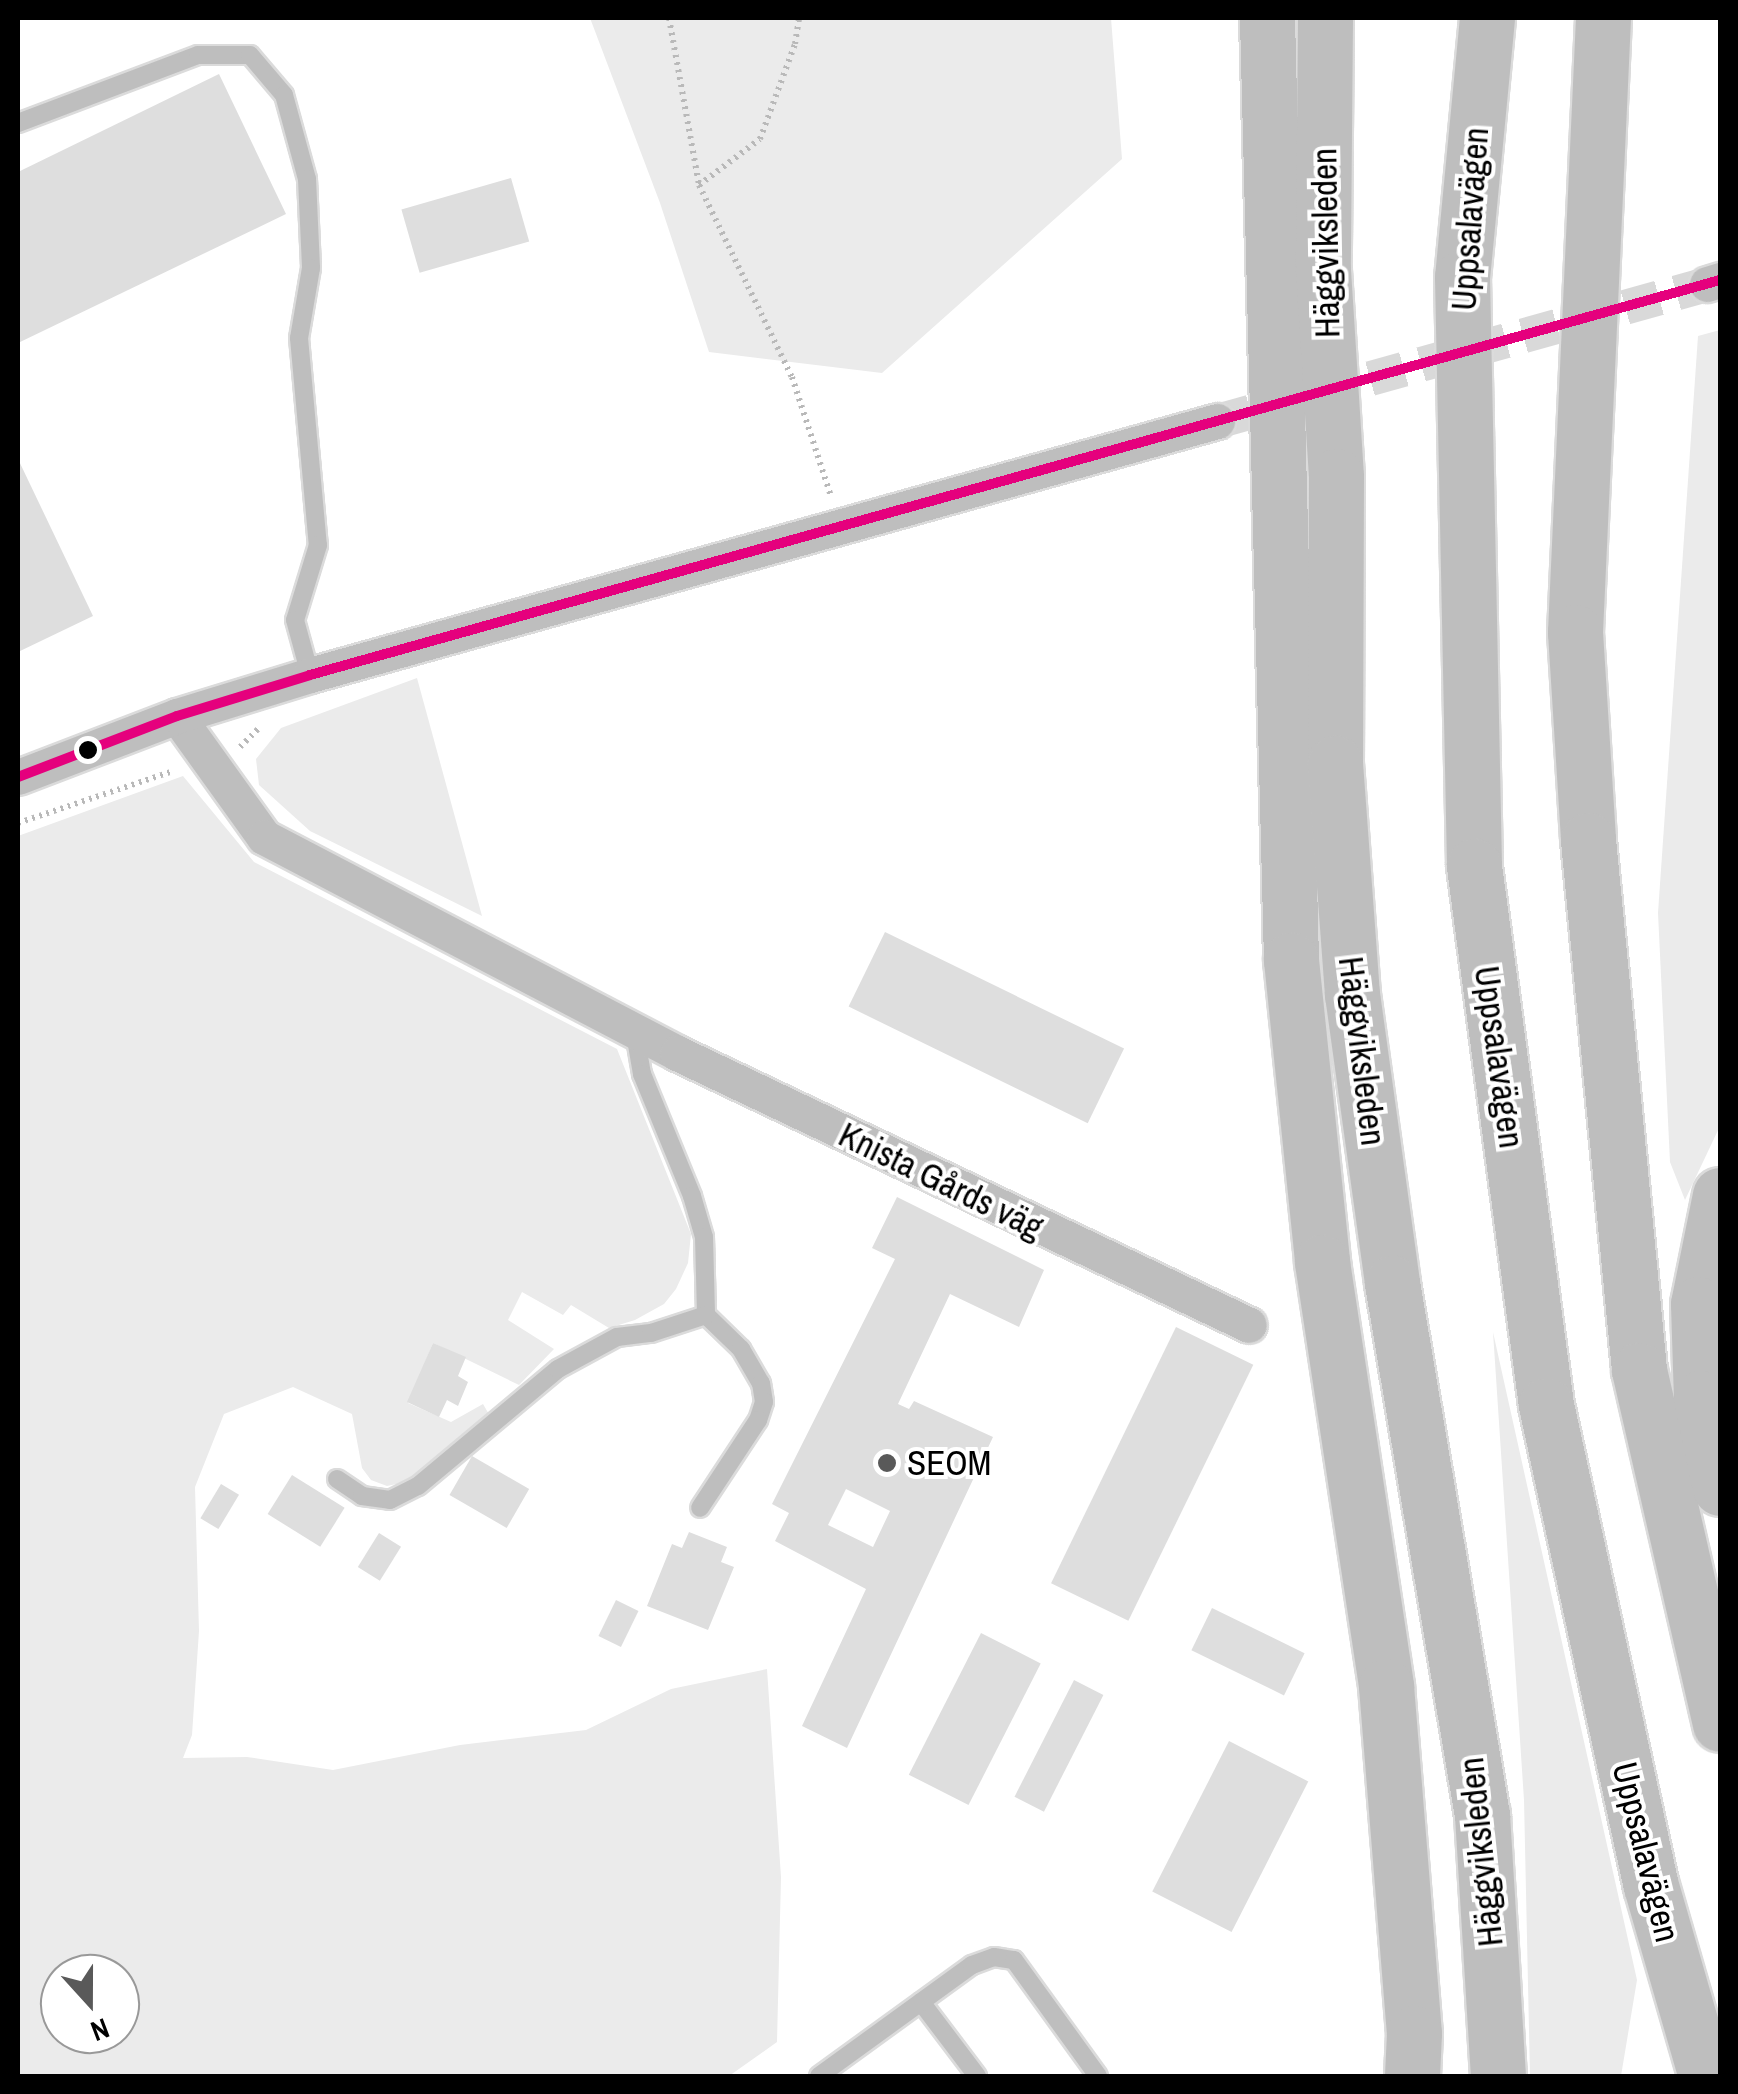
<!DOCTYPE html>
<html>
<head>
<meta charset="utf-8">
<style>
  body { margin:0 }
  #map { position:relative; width:1738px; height:2094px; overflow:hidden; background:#fff; font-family:"Archivo Narrow",sans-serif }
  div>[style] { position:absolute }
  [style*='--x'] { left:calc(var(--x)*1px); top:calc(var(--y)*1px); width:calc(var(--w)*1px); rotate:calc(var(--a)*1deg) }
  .green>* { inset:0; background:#ebebeb }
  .building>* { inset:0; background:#dedede; transform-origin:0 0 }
  .minor-tunnel>* { height:35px; margin-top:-17.5px; transform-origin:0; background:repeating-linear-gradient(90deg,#d9d9d9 0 35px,transparent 0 53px) }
  .path>* { height:6px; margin-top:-3px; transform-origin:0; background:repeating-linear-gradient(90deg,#b9b9b9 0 2.5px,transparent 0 7.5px) }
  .roads { filter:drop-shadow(2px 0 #dbdbdb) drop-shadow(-2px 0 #dbdbdb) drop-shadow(0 2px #dbdbdb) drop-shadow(0 -2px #dbdbdb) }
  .service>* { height:18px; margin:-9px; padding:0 9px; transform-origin:9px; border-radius:9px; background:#bebebe }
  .minor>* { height:35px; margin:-17.5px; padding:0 17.5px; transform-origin:17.5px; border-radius:17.5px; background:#bebebe }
  .motorway>* { height:55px; margin:-27.5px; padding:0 27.5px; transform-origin:27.5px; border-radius:27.5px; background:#bebebe }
  .bus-1>* { height:10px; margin:-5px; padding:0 5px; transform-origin:5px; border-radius:5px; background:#e5007d }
  .dots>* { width:28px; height:28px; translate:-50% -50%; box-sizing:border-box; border:5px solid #fff; border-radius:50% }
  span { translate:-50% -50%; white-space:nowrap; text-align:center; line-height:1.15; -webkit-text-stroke:8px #fff; paint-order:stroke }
  .street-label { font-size:35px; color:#000 }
  .poi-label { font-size:35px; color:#000 }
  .left { translate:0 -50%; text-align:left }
  .frame { position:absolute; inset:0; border:20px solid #000; pointer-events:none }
  .north { position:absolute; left:40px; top:1954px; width:100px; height:100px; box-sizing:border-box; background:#fff; border:2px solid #999; border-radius:50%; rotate:159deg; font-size:28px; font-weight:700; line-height:40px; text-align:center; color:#000 }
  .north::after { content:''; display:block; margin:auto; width:35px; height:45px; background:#595959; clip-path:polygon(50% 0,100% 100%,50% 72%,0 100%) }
</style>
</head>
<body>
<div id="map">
  <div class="green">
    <i style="clip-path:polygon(590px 18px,1111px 18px,1122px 159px,882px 373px,709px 352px,660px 203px)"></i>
    <i style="clip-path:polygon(1720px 330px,1720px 1126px,1685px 1200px,1670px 1162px,1658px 913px,1698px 336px)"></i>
    <i style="clip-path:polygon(417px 678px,482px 916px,310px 831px,259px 785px,256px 759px,281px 728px)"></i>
    <i style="clip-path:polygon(evenodd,183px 776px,254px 862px,617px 1049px,691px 1234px,688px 1263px,676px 1289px,664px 1304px,635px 1320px,609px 1328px,571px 1305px,563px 1315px,522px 1292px,508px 1320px,554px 1349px,519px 1385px,433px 1343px,408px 1403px,451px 1422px,483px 1404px,490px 1416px,406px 1482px,387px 1486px,371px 1480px,362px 1468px,352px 1414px,293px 1387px,224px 1414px,195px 1487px,199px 1631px,192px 1735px,183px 1758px,247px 1757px,333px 1770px,460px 1745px,586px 1730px,671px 1689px,767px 1669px,781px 1877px,777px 2042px,729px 2076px,18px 2076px,18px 836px,183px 776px,60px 1974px,120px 1974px,120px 2034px,60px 2034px,60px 1974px)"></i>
    <i style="clip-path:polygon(1493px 1332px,1637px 1980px,1621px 2076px,1530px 2076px,1524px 1800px)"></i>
  </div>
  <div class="building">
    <i style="clip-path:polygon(219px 74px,286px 214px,18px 343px,18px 172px)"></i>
    <i style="left:511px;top:178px;width:66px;height:114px;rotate:74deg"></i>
    <i style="clip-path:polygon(18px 459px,93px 616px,18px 652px)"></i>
    <i style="left:885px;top:932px;width:266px;height:83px;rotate:26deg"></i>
    <i style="clip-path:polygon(evenodd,897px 1197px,1044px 1270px,1019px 1327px,950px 1294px,898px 1404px,909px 1409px,914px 1401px,993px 1437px,847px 1748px,802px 1726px,866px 1589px,775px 1541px,789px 1513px,772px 1504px,895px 1259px,872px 1248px,897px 1197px,846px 1489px,890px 1511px,873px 1547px,828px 1525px,846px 1489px)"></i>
    <i style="left:1176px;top:1327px;width:86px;height:285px;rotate:26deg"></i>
    <i style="clip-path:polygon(433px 1343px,466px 1357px,458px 1376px,468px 1382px,458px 1406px,447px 1400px,439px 1417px,407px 1402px)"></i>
    <i style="left:472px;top:1456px;width:66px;height:45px;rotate:30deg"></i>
    <i style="left:292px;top:1475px;width:62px;height:46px;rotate:32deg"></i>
    <i style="left:221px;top:1484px;width:21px;height:40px;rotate:31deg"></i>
    <i style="clip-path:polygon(689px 1532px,727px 1547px,721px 1562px,734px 1567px,708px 1630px,647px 1606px,672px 1544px,682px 1548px)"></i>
    <i style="left:379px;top:1533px;width:26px;height:40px;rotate:32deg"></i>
    <i style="left:616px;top:1600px;width:25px;height:40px;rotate:26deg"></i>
    <i style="left:1212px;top:1608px;width:103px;height:47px;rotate:26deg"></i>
    <i style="left:981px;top:1633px;width:67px;height:159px;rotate:27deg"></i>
    <i style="left:1074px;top:1680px;width:33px;height:131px;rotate:27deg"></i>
    <i style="left:1229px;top:1741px;width:89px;height:169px;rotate:27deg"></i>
  </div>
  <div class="minor-tunnel">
    <i style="--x:1217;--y:421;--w:509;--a:-15.62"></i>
  </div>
  <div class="path">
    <i style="--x:669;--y:18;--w:170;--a:79.8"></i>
    <i style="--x:699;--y:185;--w:213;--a:64.2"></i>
    <i style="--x:792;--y:377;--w:125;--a:71.9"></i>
    <i style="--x:699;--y:185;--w:76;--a:-37"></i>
    <i style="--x:760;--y:139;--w:101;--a:-69.8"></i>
    <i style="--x:795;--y:44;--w:26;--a:-81"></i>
    <i style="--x:240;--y:747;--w:27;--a:-45"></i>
    <i style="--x:18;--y:823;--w:163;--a:-18.5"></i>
  </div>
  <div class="roads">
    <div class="service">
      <i style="--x:18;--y:123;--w:192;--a:-20.7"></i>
      <i style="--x:198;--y:55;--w:52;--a:0"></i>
      <i style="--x:250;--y:55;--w:52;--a:49.6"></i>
      <i style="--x:284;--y:95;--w:87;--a:74.7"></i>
      <i style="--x:307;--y:179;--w:89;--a:87.4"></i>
      <i style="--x:311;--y:268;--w:71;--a:99.7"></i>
      <i style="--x:299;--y:338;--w:208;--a:84.8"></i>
      <i style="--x:318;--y:545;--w:78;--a:107"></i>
      <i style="--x:295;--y:620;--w:57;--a:74.7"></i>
      <i style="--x:635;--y:1033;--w:42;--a:80.3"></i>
      <i style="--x:642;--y:1074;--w:132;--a:67.7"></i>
      <i style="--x:692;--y:1196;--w:43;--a:73.7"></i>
      <i style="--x:704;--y:1237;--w:78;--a:88.5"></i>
      <i style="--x:706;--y:1315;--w:49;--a:44.2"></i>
      <i style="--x:741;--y:1349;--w:39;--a:60"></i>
      <i style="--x:761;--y:1383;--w:19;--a:81"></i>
      <i style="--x:764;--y:1402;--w:19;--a:108"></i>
      <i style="--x:758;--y:1420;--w:105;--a:123.4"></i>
      <i style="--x:337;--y:1479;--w:30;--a:34"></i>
      <i style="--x:362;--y:1496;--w:28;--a:8"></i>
      <i style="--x:390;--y:1500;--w:31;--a:-27"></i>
      <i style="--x:418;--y:1486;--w:182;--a:-39.9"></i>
      <i style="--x:558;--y:1369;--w:67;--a:-28.5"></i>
      <i style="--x:617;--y:1337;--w:34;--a:-7"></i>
      <i style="--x:651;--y:1333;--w:58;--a:-18.1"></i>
      <i style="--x:921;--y:2002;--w:93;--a:52.9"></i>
      <i style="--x:819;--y:2076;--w:189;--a:-36"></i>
      <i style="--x:972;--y:1965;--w:23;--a:-20"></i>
      <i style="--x:994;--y:1957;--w:20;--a:9"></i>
      <i style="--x:1014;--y:1960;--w:143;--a:54.1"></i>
    </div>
    <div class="minor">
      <i style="--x:1707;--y:284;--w:14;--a:-17"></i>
      <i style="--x:177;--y:716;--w:149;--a:54.3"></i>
      <i style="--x:264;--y:837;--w:466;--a:27.6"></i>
      <i style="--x:677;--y:1053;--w:633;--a:25.43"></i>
      <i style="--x:18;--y:777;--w:170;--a:-21"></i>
      <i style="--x:177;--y:716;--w:139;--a:-17.1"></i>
      <i style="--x:310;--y:675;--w:942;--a:-15.64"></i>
    </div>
    <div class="motorway">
      <i style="--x:1267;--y:18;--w:942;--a:88.54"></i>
      <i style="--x:1291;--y:960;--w:304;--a:84.1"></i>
      <i style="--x:1322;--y:1262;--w:429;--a:81.4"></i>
      <i style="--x:1386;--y:1686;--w:348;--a:85.4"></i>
      <i style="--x:1414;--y:2033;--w:43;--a:92.7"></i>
      <i style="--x:1325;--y:18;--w:252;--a:90.5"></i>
      <i style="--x:1323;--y:270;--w:206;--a:86.4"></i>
      <i style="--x:1336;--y:476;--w:287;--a:90.2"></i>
      <i style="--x:1335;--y:763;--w:232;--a:85.8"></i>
      <i style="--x:1352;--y:994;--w:292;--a:82.1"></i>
      <i style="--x:1392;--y:1283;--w:540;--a:80.4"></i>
      <i style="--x:1482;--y:1815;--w:261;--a:86.5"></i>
      <i style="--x:1487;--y:18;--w:260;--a:95.5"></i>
      <i style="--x:1462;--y:277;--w:589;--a:88.83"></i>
      <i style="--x:1474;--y:866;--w:544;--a:82.39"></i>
      <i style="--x:1546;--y:1405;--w:492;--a:77.7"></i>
      <i style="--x:1651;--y:1886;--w:198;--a:73.9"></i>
      <i style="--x:1603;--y:18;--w:615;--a:92.61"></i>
      <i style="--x:1575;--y:632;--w:208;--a:86.4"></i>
      <i style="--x:1588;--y:840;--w:532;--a:84.5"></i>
      <i style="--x:1639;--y:1370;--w:363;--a:77.1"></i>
      <i style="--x:1720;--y:1195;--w:111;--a:101.4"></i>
      <i style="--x:1698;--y:1304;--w:94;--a:88.2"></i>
      <i style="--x:1701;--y:1398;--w:92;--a:78.1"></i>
    </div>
  </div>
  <div class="bus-1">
    <i style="--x:18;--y:777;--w:170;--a:-21"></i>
    <i style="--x:177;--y:716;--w:139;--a:-17.1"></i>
    <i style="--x:310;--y:675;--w:1464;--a:-15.65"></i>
  </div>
  <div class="dots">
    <i style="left:88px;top:750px;background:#000"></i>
    <i style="left:887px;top:1463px;background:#595959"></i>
  </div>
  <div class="street-label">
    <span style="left:1470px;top:219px;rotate:-86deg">Uppsalavägen</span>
    <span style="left:1326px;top:243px;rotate:-91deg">Häggviksleden</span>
    <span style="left:1362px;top:1051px;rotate:83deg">Häggviksleden</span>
    <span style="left:1499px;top:1057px;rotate:82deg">Uppsalavägen</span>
    <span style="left:941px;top:1181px;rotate:26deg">Knista Gårds väg</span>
    <span style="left:1481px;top:1852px;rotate:-96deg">Häggviksleden</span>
    <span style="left:1646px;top:1852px;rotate:76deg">Uppsalavägen</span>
  </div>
  <div class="poi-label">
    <span class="left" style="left:907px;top:1463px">SEOM</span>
  </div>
  <div class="frame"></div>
  <div class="north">N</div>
</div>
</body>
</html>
